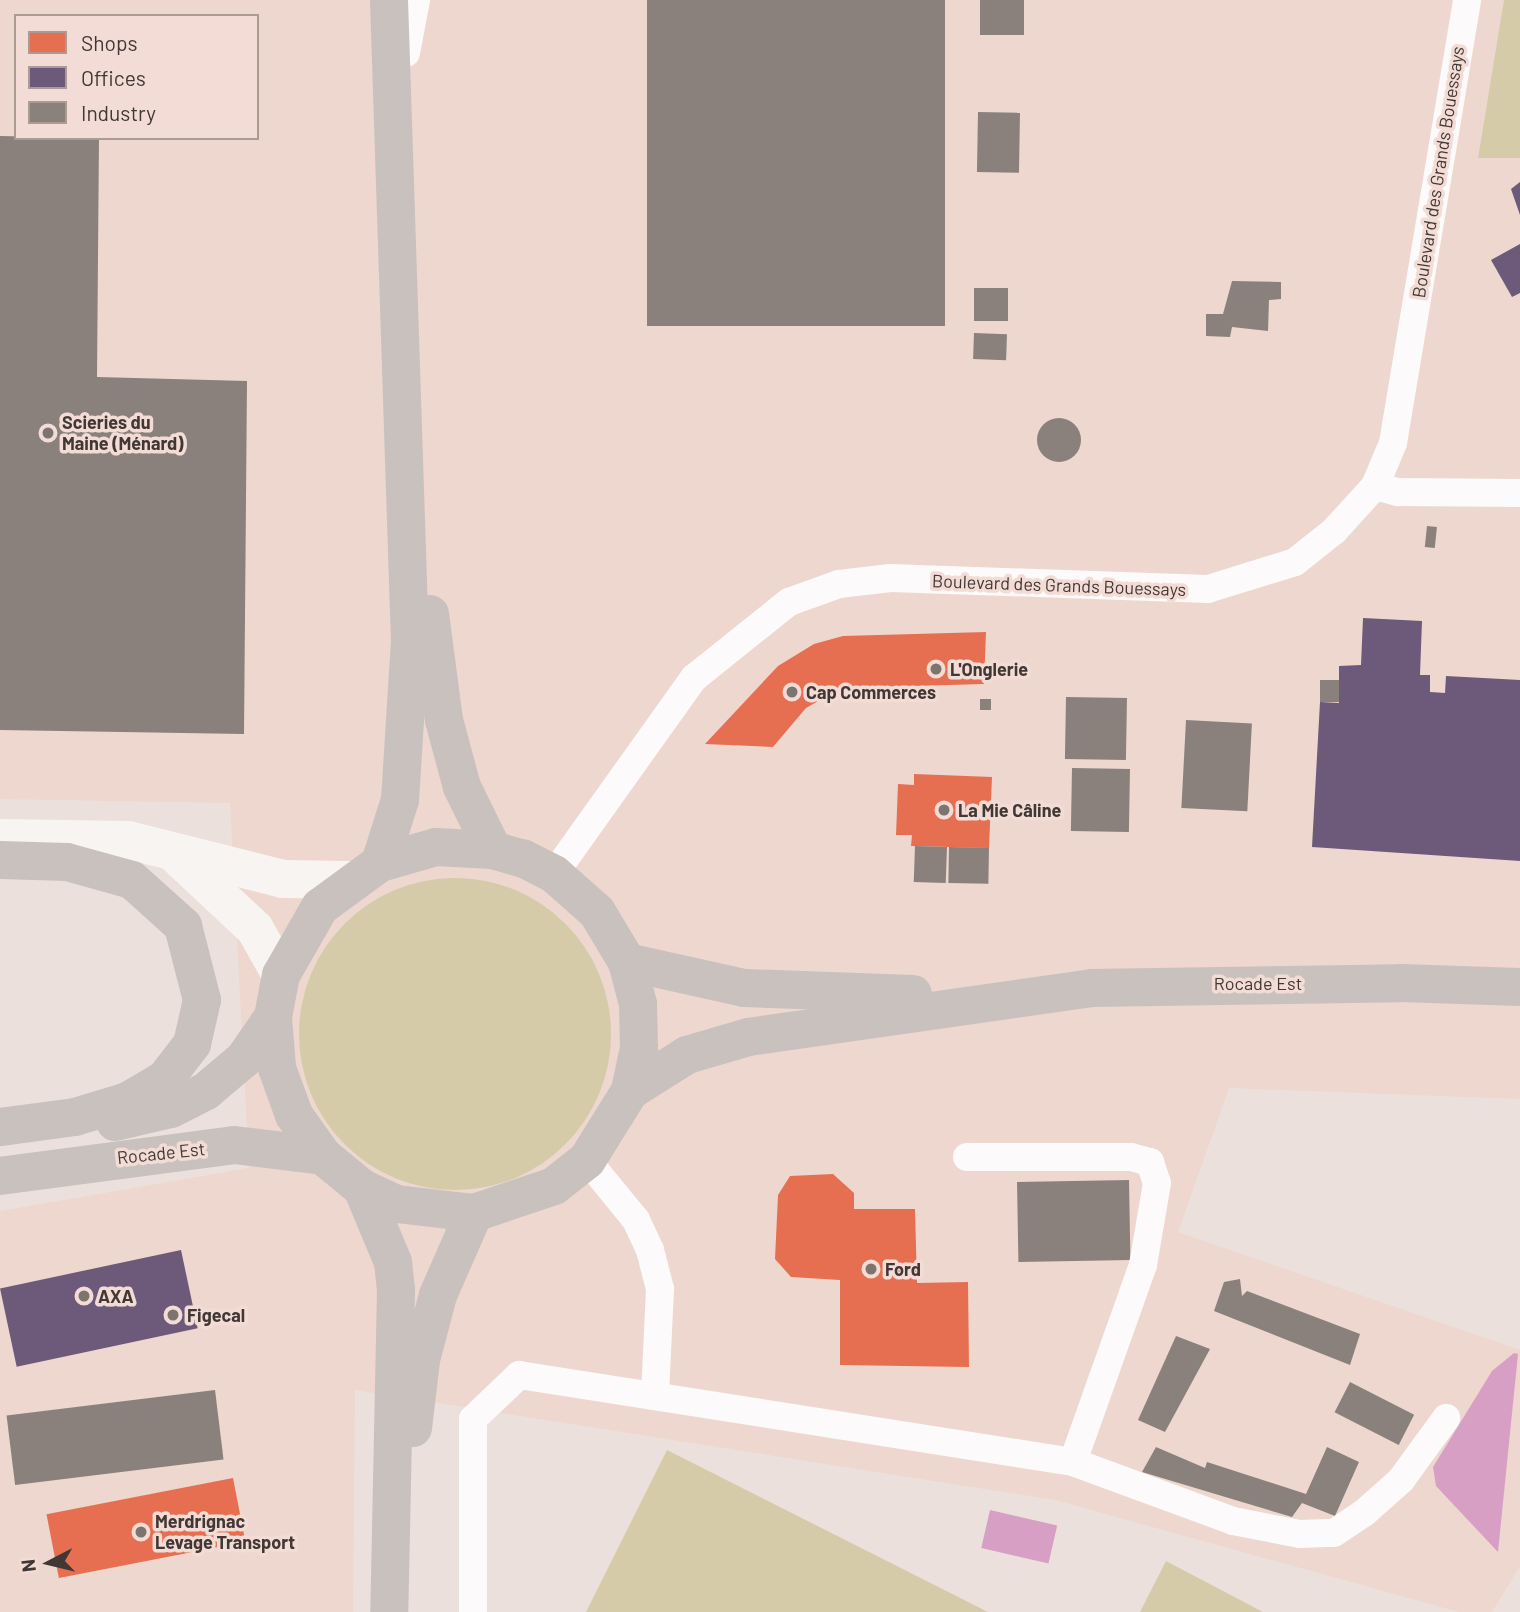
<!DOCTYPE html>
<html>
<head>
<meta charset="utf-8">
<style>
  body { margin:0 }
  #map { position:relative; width:1520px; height:1612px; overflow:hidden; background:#ece0dc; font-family:Barlow,sans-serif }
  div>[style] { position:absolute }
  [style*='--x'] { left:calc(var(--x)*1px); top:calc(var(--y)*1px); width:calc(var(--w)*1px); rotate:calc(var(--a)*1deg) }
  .built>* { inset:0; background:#edd7cf }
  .green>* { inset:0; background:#d5cba9 }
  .round { border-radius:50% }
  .water>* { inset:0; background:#d89fc4; transform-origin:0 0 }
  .shops>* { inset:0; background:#e76f51; transform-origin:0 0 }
  .offices>* { inset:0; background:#6d597a; transform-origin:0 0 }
  .industry>* { inset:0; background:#8a817c; transform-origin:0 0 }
  .street>* { height:28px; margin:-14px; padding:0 14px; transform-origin:14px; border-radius:14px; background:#fcfafa }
  .secondary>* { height:38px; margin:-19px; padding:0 19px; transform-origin:19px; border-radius:19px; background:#f8f4f1 }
  .primary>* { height:38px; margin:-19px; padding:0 19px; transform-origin:19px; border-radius:19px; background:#c8c1bd }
  .dots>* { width:19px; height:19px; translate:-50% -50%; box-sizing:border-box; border:4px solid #f3dcd5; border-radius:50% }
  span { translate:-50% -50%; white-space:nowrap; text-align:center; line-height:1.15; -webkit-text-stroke:7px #f3dcd5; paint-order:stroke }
  .street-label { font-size:18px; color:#413835 }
  .poi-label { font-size:18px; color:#413835; font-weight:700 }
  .left { translate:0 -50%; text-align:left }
  .legend { position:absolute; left:14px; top:14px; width:245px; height:126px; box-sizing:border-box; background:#f3dcd5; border:2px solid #ac9a95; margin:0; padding:9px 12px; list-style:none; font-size:21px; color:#413835 }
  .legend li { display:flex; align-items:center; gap:14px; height:35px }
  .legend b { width:35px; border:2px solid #ac9a95 }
  .north { position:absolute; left:14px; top:1528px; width:70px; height:70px; -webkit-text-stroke:5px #f3dcd5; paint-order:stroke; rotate:263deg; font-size:19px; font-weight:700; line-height:28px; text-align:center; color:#413835 }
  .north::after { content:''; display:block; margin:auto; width:24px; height:32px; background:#413835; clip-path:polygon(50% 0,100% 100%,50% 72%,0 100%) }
</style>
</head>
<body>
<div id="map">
  <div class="built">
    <i style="clip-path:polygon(evenodd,0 0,1504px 0,1478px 157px,1520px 158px,1520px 1099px,1229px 1088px,1178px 1232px,1520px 1350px,1520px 1566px,1492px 1612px,1459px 1612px,1055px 1500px,355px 1390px,353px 1612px,0 1612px,0 1211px,249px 1168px,230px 803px,0 799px,0 0,16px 16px,257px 16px,257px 138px,16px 138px,16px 16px)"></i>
  </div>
  <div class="green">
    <i style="clip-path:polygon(1504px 0,1520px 0,1520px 158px,1478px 158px)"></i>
    <i class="round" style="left:299px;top:878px;width:312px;height:312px"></i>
    <i style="clip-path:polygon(667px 1450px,988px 1612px,586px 1612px)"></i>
    <i style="clip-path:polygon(1166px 1561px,1263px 1612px,1140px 1612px)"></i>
  </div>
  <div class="water">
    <i style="clip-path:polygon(1514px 1353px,1518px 1354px,1498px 1552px,1436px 1486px,1433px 1467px,1492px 1371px)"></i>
    <i style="left:990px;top:1510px;width:69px;height:39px;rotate:13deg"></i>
  </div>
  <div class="shops">
    <i style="clip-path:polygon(986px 632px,984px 684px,841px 688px,806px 708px,773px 747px,705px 744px,778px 666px,814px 644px,843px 636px)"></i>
    <i style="clip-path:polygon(914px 774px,992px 777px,989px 848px,911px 846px,912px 835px,896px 835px,898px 784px,914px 785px)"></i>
    <i style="clip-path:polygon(833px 1174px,854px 1193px,854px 1209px,915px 1209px,917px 1283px,968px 1282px,969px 1367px,840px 1365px,840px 1280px,791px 1277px,775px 1259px,778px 1195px,790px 1176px)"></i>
    <i style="left:233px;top:1478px;width:65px;height:190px;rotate:79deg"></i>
  </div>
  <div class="offices">
    <i style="clip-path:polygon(1520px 182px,1520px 215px,1511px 189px)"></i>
    <i style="clip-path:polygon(1520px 244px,1520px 293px,1512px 297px,1491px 260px)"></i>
    <i style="clip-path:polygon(1363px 618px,1422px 621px,1420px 675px,1430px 675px,1430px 692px,1445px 693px,1446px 676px,1520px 680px,1520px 861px,1312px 847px,1320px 702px,1339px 703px,1339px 666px,1361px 665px)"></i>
    <i style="left:181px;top:1250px;width:80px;height:185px;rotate:78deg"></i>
  </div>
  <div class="industry">
    <i style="left:647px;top:0;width:298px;height:326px"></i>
    <i style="left:980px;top:0;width:44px;height:35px"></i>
    <i style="left:978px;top:112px;width:42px;height:60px;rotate:1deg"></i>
    <i style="clip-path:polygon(0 136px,99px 138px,97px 377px,247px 381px,244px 734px,0 730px)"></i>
    <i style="clip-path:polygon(1232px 281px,1281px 282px,1281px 299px,1269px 300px,1268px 331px,1232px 327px,1230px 337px,1206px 336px,1206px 314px,1223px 314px)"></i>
    <i style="left:974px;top:288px;width:34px;height:33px"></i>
    <i style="left:974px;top:333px;width:33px;height:26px;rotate:2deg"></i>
    <i class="round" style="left:1037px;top:418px;width:44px;height:44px"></i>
    <i style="left:1427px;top:526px;width:10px;height:21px;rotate:6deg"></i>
    <i style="left:1320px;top:680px;width:19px;height:22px"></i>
    <i style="left:1066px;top:697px;width:61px;height:62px;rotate:1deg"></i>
    <i style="left:980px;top:699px;width:11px;height:11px"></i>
    <i style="left:1186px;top:720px;width:66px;height:88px;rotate:3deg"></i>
    <i style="left:1072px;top:768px;width:58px;height:63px;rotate:1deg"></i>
    <i style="left:915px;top:846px;width:32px;height:36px;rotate:2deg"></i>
    <i style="left:949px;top:847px;width:40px;height:36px;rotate:1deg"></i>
    <i style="left:1129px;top:1180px;width:80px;height:112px;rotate:89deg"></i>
    <i style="clip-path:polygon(1240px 1279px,1242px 1296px,1247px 1291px,1360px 1334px,1350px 1365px,1214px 1311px,1224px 1282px)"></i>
    <i style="clip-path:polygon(1176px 1336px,1210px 1349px,1165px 1432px,1138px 1420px)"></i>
    <i style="left:1350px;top:1382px;width:72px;height:34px;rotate:27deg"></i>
    <i style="left:215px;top:1390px;width:70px;height:210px;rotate:83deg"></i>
    <i style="clip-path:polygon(1156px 1447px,1205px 1468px,1207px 1462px,1306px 1494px,1327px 1447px,1359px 1462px,1335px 1516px,1302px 1503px,1292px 1517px,1142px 1472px)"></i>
  </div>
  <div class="street">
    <i style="--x:406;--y:53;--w:54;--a:-79.3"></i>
    <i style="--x:1375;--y:486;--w:24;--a:15"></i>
    <i style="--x:1398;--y:492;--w:122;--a:0.5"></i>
    <i style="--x:554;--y:874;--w:241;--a:-54.5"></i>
    <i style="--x:694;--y:678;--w:122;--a:-38.7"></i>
    <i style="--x:789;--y:602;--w:53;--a:-19.8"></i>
    <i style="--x:839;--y:584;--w:52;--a:-6.6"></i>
    <i style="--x:891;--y:578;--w:317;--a:2"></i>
    <i style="--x:1208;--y:589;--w:91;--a:-17.2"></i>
    <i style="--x:1295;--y:562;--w:50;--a:-38.5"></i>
    <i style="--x:1334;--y:531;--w:61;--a:-47.7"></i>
    <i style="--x:1375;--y:486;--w:47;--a:-67.3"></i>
    <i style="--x:1393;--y:443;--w:449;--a:-80.5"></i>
    <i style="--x:967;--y:1157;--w:164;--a:0"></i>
    <i style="--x:1131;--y:1157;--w:20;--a:15"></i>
    <i style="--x:1150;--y:1162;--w:22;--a:72"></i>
    <i style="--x:1157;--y:1183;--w:83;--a:99.7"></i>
    <i style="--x:1143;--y:1265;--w:209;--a:109.6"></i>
    <i style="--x:587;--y:1160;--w:77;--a:50.8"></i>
    <i style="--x:636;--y:1220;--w:33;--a:65"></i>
    <i style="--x:650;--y:1250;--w:40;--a:75.6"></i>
    <i style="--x:660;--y:1289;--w:107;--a:92.7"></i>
    <i style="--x:473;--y:1612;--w:193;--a:-90"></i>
    <i style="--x:473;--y:1419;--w:64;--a:-43.7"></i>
    <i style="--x:519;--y:1375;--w:561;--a:8.92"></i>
    <i style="--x:1073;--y:1462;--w:171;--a:20.2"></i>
    <i style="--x:1233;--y:1521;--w:68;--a:11"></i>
    <i style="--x:1300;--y:1534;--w:34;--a:-2"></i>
    <i style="--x:1334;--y:1533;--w:36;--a:-34"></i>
    <i style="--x:1364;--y:1513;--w:50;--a:-41.7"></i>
    <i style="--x:1401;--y:1480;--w:77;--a:-54"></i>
  </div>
  <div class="secondary">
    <i style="--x:0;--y:838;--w:128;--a:0.9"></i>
    <i style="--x:128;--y:840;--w:160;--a:14.1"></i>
    <i style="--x:283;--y:879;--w:67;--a:0.9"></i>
    <i style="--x:178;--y:857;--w:105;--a:43.1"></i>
    <i style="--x:255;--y:929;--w:53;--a:60.5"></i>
  </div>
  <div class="primary">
    <i style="--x:430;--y:614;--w:107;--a:82.5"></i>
    <i style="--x:444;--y:720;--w:69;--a:75"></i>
    <i style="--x:462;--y:787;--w:70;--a:63.8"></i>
    <i style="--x:0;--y:860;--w:67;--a:1.7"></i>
    <i style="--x:67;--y:862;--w:67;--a:15.5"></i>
    <i style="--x:132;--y:880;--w:69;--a:42"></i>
    <i style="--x:183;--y:926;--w:76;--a:75.6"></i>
    <i style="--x:202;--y:1000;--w:45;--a:102.8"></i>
    <i style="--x:192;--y:1044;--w:44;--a:127.6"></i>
    <i style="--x:165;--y:1079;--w:43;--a:149.3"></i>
    <i style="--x:128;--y:1101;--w:55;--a:163.2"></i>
    <i style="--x:75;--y:1117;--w:76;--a:172.4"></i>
    <i style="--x:380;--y:863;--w:66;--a:-72.4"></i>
    <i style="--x:400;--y:800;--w:157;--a:-86.4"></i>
    <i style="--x:410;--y:643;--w:643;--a:-91.87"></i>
    <i style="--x:627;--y:962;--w:120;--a:12.5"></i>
    <i style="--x:744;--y:988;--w:169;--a:2"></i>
    <i style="--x:630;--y:1091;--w:44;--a:-78.2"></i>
    <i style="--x:639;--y:1048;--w:44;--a:-91.3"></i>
    <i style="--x:638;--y:1004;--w:43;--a:-104.7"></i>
    <i style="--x:627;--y:962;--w:58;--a:-121"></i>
    <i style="--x:597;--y:912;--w:57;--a:-138.5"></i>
    <i style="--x:554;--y:874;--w:34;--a:-153"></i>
    <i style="--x:524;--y:859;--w:32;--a:-164"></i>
    <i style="--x:493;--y:850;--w:57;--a:-177"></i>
    <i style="--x:436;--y:847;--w:58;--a:164.1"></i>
    <i style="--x:380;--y:863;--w:74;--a:143.7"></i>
    <i style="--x:320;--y:907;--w:78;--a:119.8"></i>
    <i style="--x:281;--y:975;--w:43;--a:100.8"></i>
    <i style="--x:273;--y:1017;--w:51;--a:85.5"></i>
    <i style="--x:277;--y:1068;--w:50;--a:70.1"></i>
    <i style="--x:294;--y:1115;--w:50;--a:54.7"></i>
    <i style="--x:323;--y:1156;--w:50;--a:39.4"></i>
    <i style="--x:362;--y:1188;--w:38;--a:25"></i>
    <i style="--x:397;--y:1204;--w:78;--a:6.7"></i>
    <i style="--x:474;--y:1213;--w:84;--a:-18.6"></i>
    <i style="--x:554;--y:1186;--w:42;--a:-38.2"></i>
    <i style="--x:587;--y:1160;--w:81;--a:-58.1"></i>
    <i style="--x:630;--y:1091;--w:67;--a:-32.3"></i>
    <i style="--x:687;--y:1055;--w:64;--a:-16.4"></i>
    <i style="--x:748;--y:1037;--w:346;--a:-8.1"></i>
    <i style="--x:1091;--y:988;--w:310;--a:-0.9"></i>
    <i style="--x:1401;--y:983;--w:119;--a:1.9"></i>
    <i style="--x:115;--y:1122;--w:57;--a:-13.1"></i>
    <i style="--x:171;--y:1109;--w:39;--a:-27"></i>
    <i style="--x:206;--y:1091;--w:50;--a:-40.1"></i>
    <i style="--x:244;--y:1059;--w:51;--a:-55.4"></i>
    <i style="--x:0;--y:1176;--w:236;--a:-7.5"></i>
    <i style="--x:234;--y:1145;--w:90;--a:7"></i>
    <i style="--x:362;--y:1188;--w:80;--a:67.3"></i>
    <i style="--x:393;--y:1262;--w:29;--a:84"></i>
    <i style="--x:396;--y:1291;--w:321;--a:91.2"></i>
    <i style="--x:413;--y:1428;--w:68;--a:-83.3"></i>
    <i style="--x:421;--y:1360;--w:67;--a:-75.3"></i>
    <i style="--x:438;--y:1295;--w:90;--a:-66.3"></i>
  </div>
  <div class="dots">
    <i style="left:48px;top:433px;background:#7d736f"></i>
    <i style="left:936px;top:669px;background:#7d736f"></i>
    <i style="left:792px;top:692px;background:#7d736f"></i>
    <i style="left:944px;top:810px;background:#7d736f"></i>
    <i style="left:871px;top:1269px;background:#7d736f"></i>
    <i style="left:84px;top:1296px;background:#7d736f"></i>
    <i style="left:173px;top:1315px;background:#7d736f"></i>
    <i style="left:141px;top:1532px;background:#7d736f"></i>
  </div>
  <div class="street-label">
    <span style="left:1438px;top:172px;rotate:-81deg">Boulevard des Grands Bouessays</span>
    <span style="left:1059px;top:585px;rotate:2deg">Boulevard des Grands Bouessays</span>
    <span style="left:1258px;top:983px">Rocade Est</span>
    <span style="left:161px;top:1153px;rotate:-6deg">Rocade Est</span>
  </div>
  <div class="poi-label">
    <span class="left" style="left:62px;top:433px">Scieries du<br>Maine (Ménard)</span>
    <span class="left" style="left:950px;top:669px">L'Onglerie</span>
    <span class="left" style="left:806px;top:692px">Cap Commerces</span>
    <span class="left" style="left:958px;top:810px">La Mie Câline</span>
    <span class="left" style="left:885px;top:1269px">Ford</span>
    <span class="left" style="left:98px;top:1296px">AXA</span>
    <span class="left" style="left:187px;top:1315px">Figecal</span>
    <span class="left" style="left:155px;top:1532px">Merdrignac<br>Levage Transport</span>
  </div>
  <ul class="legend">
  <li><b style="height:19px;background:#e76f51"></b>Shops</li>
  <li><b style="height:19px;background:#6d597a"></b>Offices</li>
  <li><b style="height:19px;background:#8a817c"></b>Industry</li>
  </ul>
  <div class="north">N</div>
</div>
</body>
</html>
